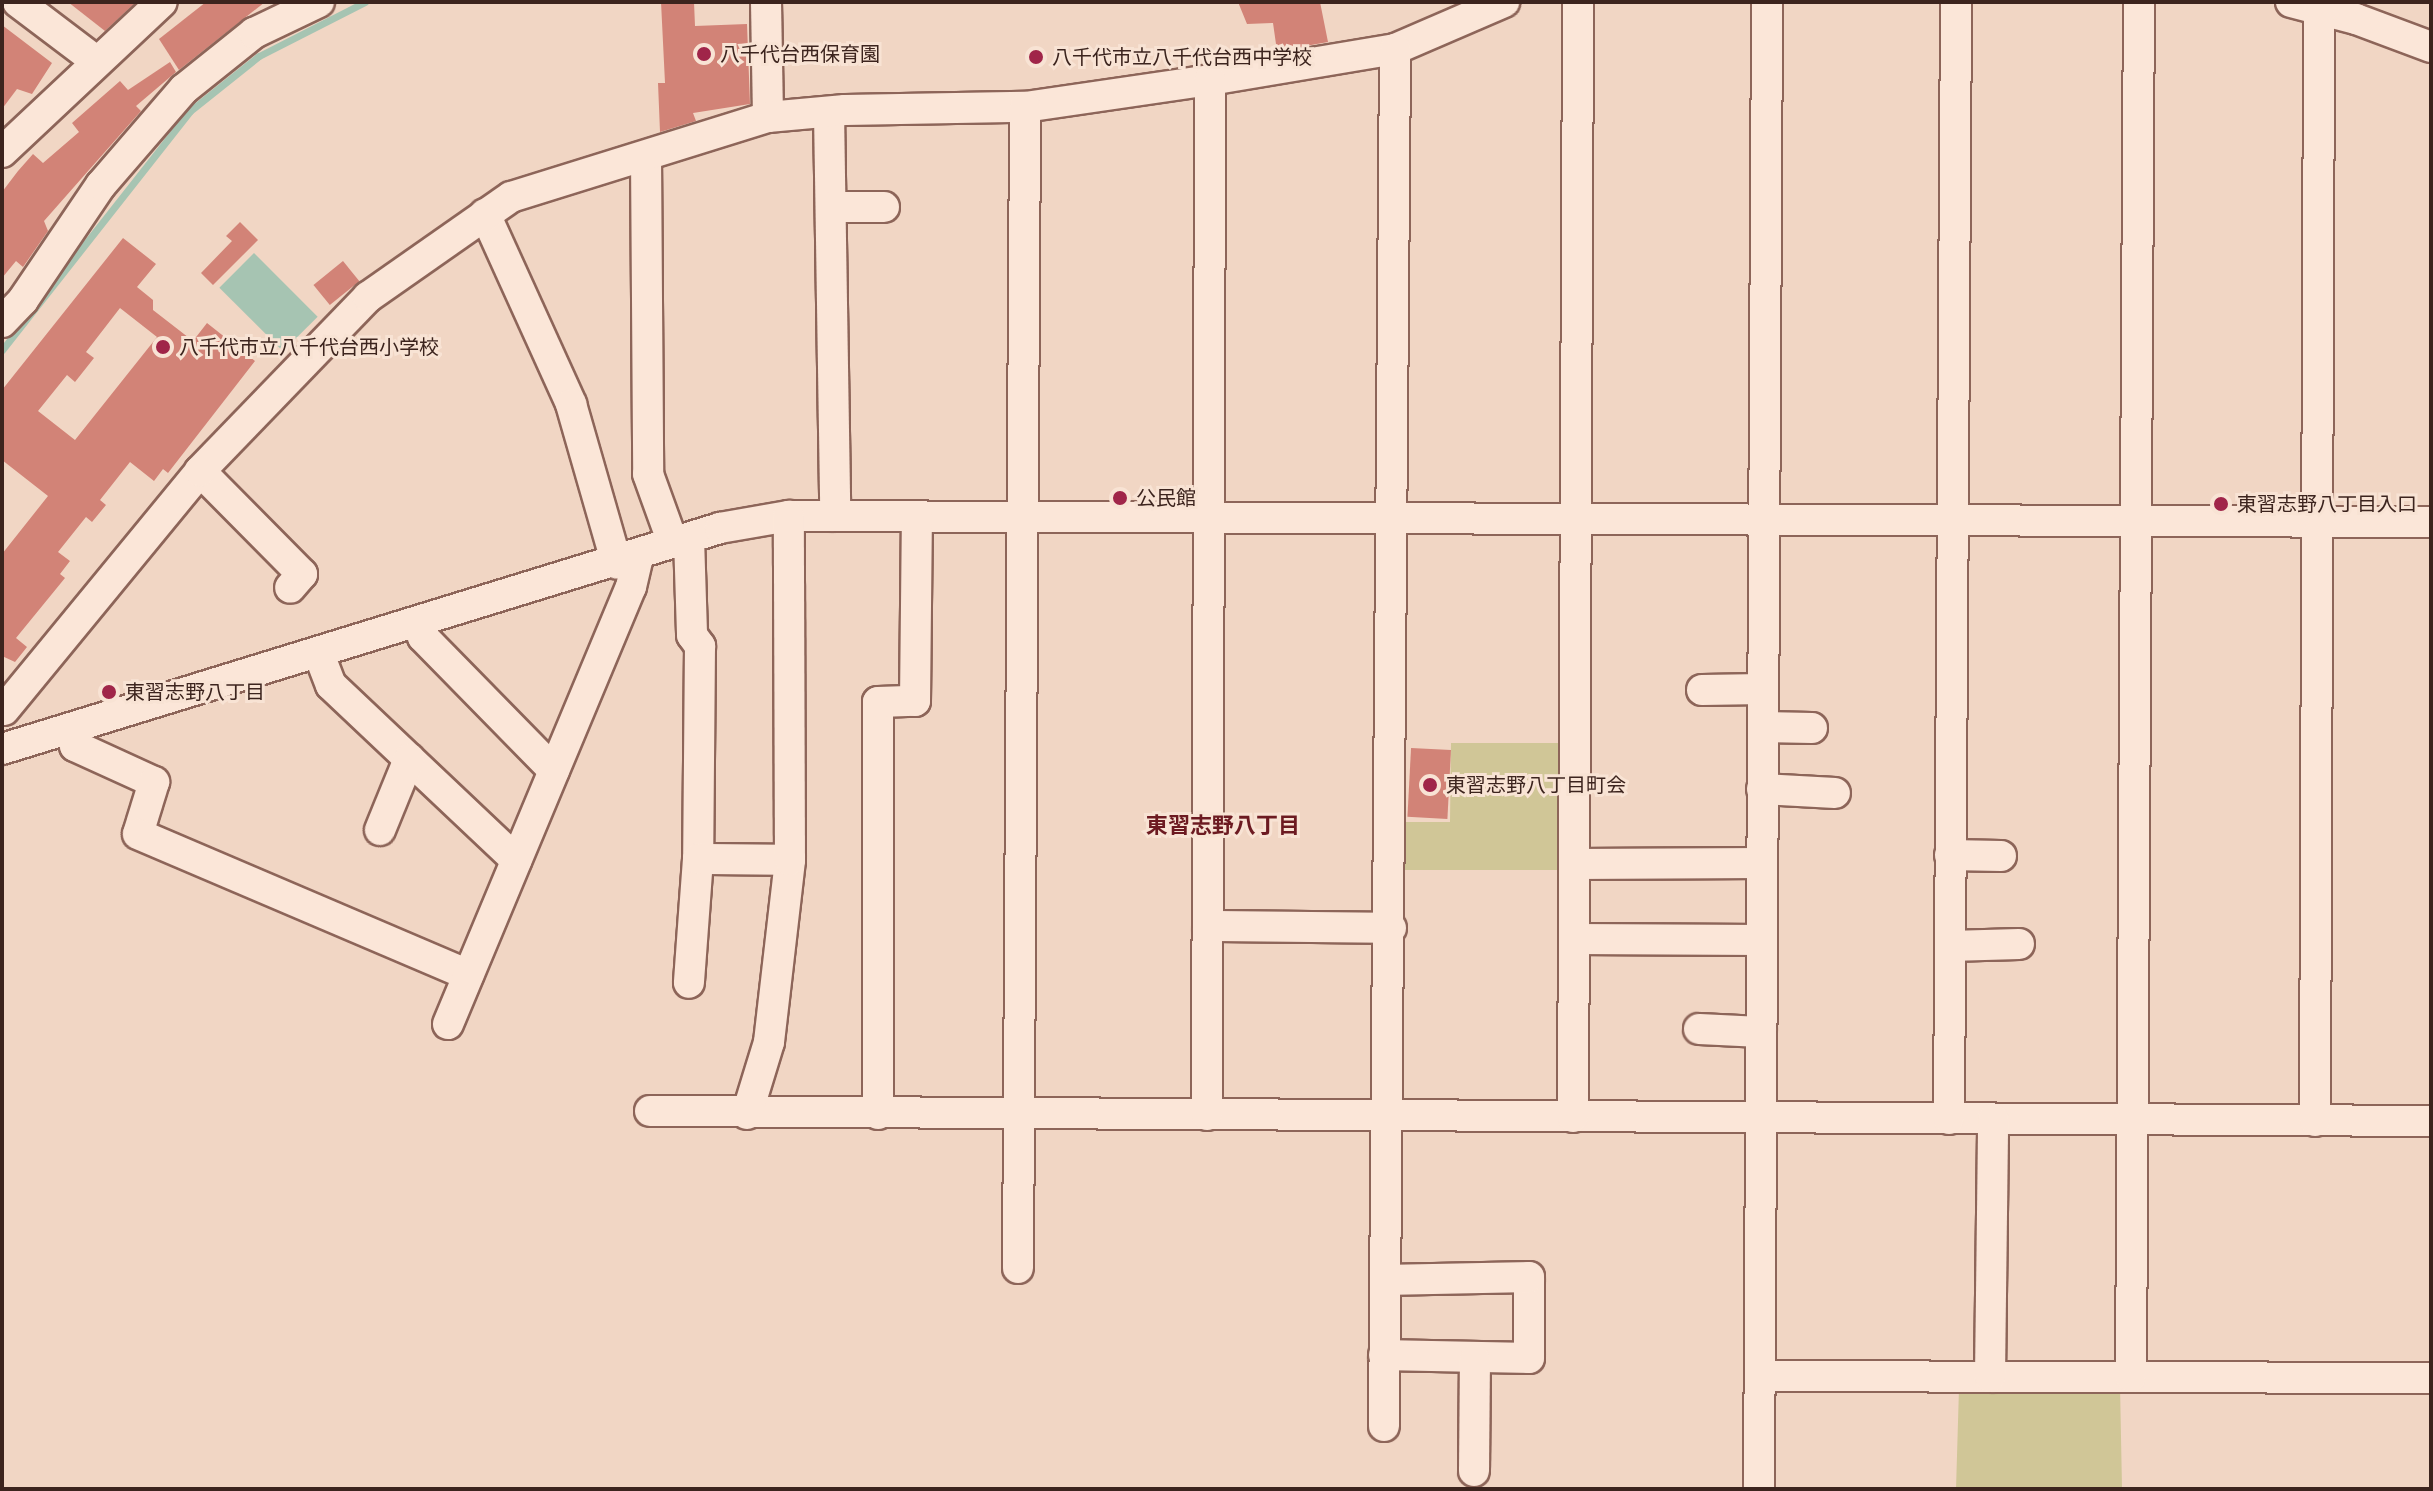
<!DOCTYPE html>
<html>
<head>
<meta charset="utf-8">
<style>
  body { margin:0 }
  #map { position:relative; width:2433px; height:1491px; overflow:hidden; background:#f1d6c4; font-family:"Source Serif 4","Noto Sans JP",serif }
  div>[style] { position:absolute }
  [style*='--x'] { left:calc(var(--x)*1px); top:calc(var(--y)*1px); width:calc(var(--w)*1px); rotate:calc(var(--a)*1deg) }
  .green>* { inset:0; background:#d0c697 }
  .water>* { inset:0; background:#a6c4b2; transform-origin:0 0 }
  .stream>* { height:7px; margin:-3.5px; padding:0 3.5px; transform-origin:3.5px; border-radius:3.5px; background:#a6c4b2 }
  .building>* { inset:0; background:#d28377; transform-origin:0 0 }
  .roads { filter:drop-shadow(2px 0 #8d6559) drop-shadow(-2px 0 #8d6559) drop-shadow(0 2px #8d6559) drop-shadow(0 -2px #8d6559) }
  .minor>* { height:30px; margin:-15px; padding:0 15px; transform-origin:15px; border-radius:15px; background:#fbe6d8 }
  .dots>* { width:22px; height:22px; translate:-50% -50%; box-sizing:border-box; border:4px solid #f8e3d4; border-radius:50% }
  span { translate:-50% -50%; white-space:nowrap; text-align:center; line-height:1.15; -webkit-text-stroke:6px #f8e3d4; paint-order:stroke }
  .poi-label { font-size:20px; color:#3c241e }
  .left { translate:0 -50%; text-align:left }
  .neighbourhood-label { font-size:22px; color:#6c1a21; font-weight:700 }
  .frame { position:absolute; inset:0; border:4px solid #3c241e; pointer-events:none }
</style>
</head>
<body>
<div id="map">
  <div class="green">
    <i style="clip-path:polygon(1451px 743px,1567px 743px,1566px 870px,1398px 870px,1397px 822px,1450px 822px)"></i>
    <i style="clip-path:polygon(2120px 1385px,2122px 1488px,2308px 1489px,1956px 1489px,1959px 1388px)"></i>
  </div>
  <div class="water">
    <i style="left:254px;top:253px;width:90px;height:49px;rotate:45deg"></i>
  </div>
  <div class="stream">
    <i style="--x:2;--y:350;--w:304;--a:-51.8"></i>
    <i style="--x:190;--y:111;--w:88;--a:-38.6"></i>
    <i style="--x:259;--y:56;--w:119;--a:-27"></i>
  </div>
  <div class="building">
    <i style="clip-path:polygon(68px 2px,136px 2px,105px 31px)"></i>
    <i style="clip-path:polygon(206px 2px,265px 2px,179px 70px,159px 39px)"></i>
    <i style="clip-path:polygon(661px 2px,694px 2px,695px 26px,747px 24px,750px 104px,693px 113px,696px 121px,660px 132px,658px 83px,665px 83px)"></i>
    <i style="clip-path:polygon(1238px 2px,1320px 2px,1328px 42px,1277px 51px,1273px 23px,1247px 24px)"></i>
    <i style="clip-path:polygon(2px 25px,52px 63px,32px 94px,17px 89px,2px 109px)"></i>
    <i style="clip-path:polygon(170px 62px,176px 72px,136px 106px,141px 111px,44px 221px,48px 231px,23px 267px,16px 261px,2px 278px,2px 192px,18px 171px,33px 154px,43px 163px,79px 132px,72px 123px,120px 81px,128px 90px)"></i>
    <i style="clip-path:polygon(240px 222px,258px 240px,213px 285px,201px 273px,232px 241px,226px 236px)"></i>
    <i style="clip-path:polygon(evenodd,123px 238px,156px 264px,137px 287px,153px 300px,153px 310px,193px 341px,207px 323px,255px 361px,168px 473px,163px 469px,154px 481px,130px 462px,100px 500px,106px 505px,92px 522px,86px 517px,58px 552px,70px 561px,60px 574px,65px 578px,16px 638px,27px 647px,15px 662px,2px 656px,2px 554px,48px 496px,2px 460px,2px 390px,123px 238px,120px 308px,157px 337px,75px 440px,38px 411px,67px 375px,75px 382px,94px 358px,86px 352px,120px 308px)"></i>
    <i style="left:343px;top:261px;width:26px;height:38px;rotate:51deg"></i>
    <i style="left:1451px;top:750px;width:69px;height:40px;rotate:93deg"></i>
  </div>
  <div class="roads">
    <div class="minor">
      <i style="--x:18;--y:2;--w:98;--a:37.1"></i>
      <i style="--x:766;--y:2;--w:115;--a:89"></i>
      <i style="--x:2291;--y:2;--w:67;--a:14.7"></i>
      <i style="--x:2356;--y:19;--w:80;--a:20.5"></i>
      <i style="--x:829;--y:112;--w:404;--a:89.1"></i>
      <i style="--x:2;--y:152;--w:219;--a:-43.2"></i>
      <i style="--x:646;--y:156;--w:318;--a:89.6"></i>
      <i style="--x:648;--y:474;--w:73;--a:70.1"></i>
      <i style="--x:832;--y:207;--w:52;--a:0"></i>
      <i style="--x:485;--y:214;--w:209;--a:65.6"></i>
      <i style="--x:571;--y:404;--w:166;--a:74"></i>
      <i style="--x:2;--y:322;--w:30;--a:-46"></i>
      <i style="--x:23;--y:300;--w:139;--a:-55.9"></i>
      <i style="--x:101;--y:185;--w:127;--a:-49.2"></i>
      <i style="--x:184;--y:89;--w:90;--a:-38.7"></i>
      <i style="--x:254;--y:33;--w:72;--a:-25.5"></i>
      <i style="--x:200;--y:471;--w:145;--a:45.3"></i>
      <i style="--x:302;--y:574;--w:18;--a:131"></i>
      <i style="--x:689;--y:538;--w:97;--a:88.2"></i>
      <i style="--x:692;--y:635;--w:14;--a:54"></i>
      <i style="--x:700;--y:646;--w:213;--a:90.5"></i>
      <i style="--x:698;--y:859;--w:124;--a:94.2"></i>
      <i style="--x:421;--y:623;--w:14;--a:82"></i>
      <i style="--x:423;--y:637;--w:187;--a:45.6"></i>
      <i style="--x:319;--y:654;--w:33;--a:69"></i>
      <i style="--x:331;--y:685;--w:255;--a:43.4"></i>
      <i style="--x:1702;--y:690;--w:61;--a:-0.9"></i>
      <i style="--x:4;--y:710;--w:309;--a:-50.6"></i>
      <i style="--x:200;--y:471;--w:242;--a:-46"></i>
      <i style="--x:368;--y:297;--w:174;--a:-35"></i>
      <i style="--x:511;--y:197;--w:269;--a:-17.3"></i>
      <i style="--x:768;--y:117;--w:77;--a:-5.2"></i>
      <i style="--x:845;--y:110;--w:180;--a:-1"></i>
      <i style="--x:1025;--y:107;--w:187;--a:-8.3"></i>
      <i style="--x:1210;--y:80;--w:188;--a:-9.5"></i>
      <i style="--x:1395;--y:49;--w:119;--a:-23.3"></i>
      <i style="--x:1763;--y:727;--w:49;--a:1.2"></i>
      <i style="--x:76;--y:728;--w:18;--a:93"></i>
      <i style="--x:75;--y:746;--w:87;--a:24.5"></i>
      <i style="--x:154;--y:782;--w:54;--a:107.1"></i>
      <i style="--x:138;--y:834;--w:359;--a:23.1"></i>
      <i style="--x:2;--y:749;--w:751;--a:-17.11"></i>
      <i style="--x:720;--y:528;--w:70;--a:-9.9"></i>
      <i style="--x:789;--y:516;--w:1642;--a:0.21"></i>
      <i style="--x:1762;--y:789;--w:73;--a:3.1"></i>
      <i style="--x:380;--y:830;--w:77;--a:-67.8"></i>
      <i style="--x:1950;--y:855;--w:51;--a:1.1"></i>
      <i style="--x:698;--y:859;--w:92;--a:0.6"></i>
      <i style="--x:1575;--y:864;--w:187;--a:-0.3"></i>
      <i style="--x:1208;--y:926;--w:183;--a:0.6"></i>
      <i style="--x:1574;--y:939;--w:188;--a:0.3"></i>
      <i style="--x:1950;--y:946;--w:69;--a:-1.7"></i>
      <i style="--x:448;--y:1024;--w:474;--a:-67.3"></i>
      <i style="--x:631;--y:587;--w:32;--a:-77"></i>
      <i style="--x:1699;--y:1029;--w:62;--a:2.8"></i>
      <i style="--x:650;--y:1111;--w:1781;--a:0.32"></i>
      <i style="--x:747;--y:1114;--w:75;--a:-73"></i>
      <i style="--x:769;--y:1042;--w:183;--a:-83.4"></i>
      <i style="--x:790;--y:860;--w:344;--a:-90.2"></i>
      <i style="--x:878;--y:1114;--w:412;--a:-90"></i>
      <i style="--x:878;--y:702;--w:37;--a:-2"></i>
      <i style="--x:915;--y:701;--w:185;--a:-89.4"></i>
      <i style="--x:1207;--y:1115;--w:1035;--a:-89.83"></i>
      <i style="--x:1573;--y:1117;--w:1115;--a:-89.74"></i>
      <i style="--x:1949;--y:1119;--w:1117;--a:-89.64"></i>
      <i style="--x:2315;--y:1121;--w:1112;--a:-89.79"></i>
      <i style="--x:1018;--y:1268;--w:1161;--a:-89.65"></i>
      <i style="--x:1384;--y:1355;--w:145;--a:1.2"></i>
      <i style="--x:1529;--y:1358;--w:81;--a:-90"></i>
      <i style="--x:1529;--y:1277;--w:143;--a:178.8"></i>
      <i style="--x:1760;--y:1376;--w:671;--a:0.17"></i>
      <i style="--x:1990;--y:1377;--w:258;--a:-89.3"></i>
      <i style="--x:2131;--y:1377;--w:1375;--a:-89.67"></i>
      <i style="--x:1384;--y:1426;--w:1377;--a:-89.54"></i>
      <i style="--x:1474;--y:1471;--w:111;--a:-89.5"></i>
      <i style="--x:1759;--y:1489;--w:1487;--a:-89.69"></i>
    </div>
  </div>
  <div class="dots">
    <i style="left:704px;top:54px;background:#a02549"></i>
    <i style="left:1036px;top:57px;background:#a02549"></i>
    <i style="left:163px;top:347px;background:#a02549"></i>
    <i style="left:1120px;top:498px;background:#a02549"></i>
    <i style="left:2221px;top:504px;background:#a02549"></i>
    <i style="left:109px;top:692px;background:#a02549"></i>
    <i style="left:1430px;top:785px;background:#a02549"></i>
  </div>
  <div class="poi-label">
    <span class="left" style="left:720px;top:54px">八千代台西保育園</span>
    <span class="left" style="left:1052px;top:57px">八千代市立八千代台西中学校</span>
    <span class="left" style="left:179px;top:347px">八千代市立八千代台西小学校</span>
    <span class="left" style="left:1136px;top:498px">公民館</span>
    <span class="left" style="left:2237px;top:504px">東習志野八丁目入口</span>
    <span class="left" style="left:125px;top:692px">東習志野八丁目</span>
    <span class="left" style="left:1446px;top:785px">東習志野八丁目町会</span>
  </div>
  <div class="neighbourhood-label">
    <span style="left:1223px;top:826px">東習志野八丁目</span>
  </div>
  <div class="frame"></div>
</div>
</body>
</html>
